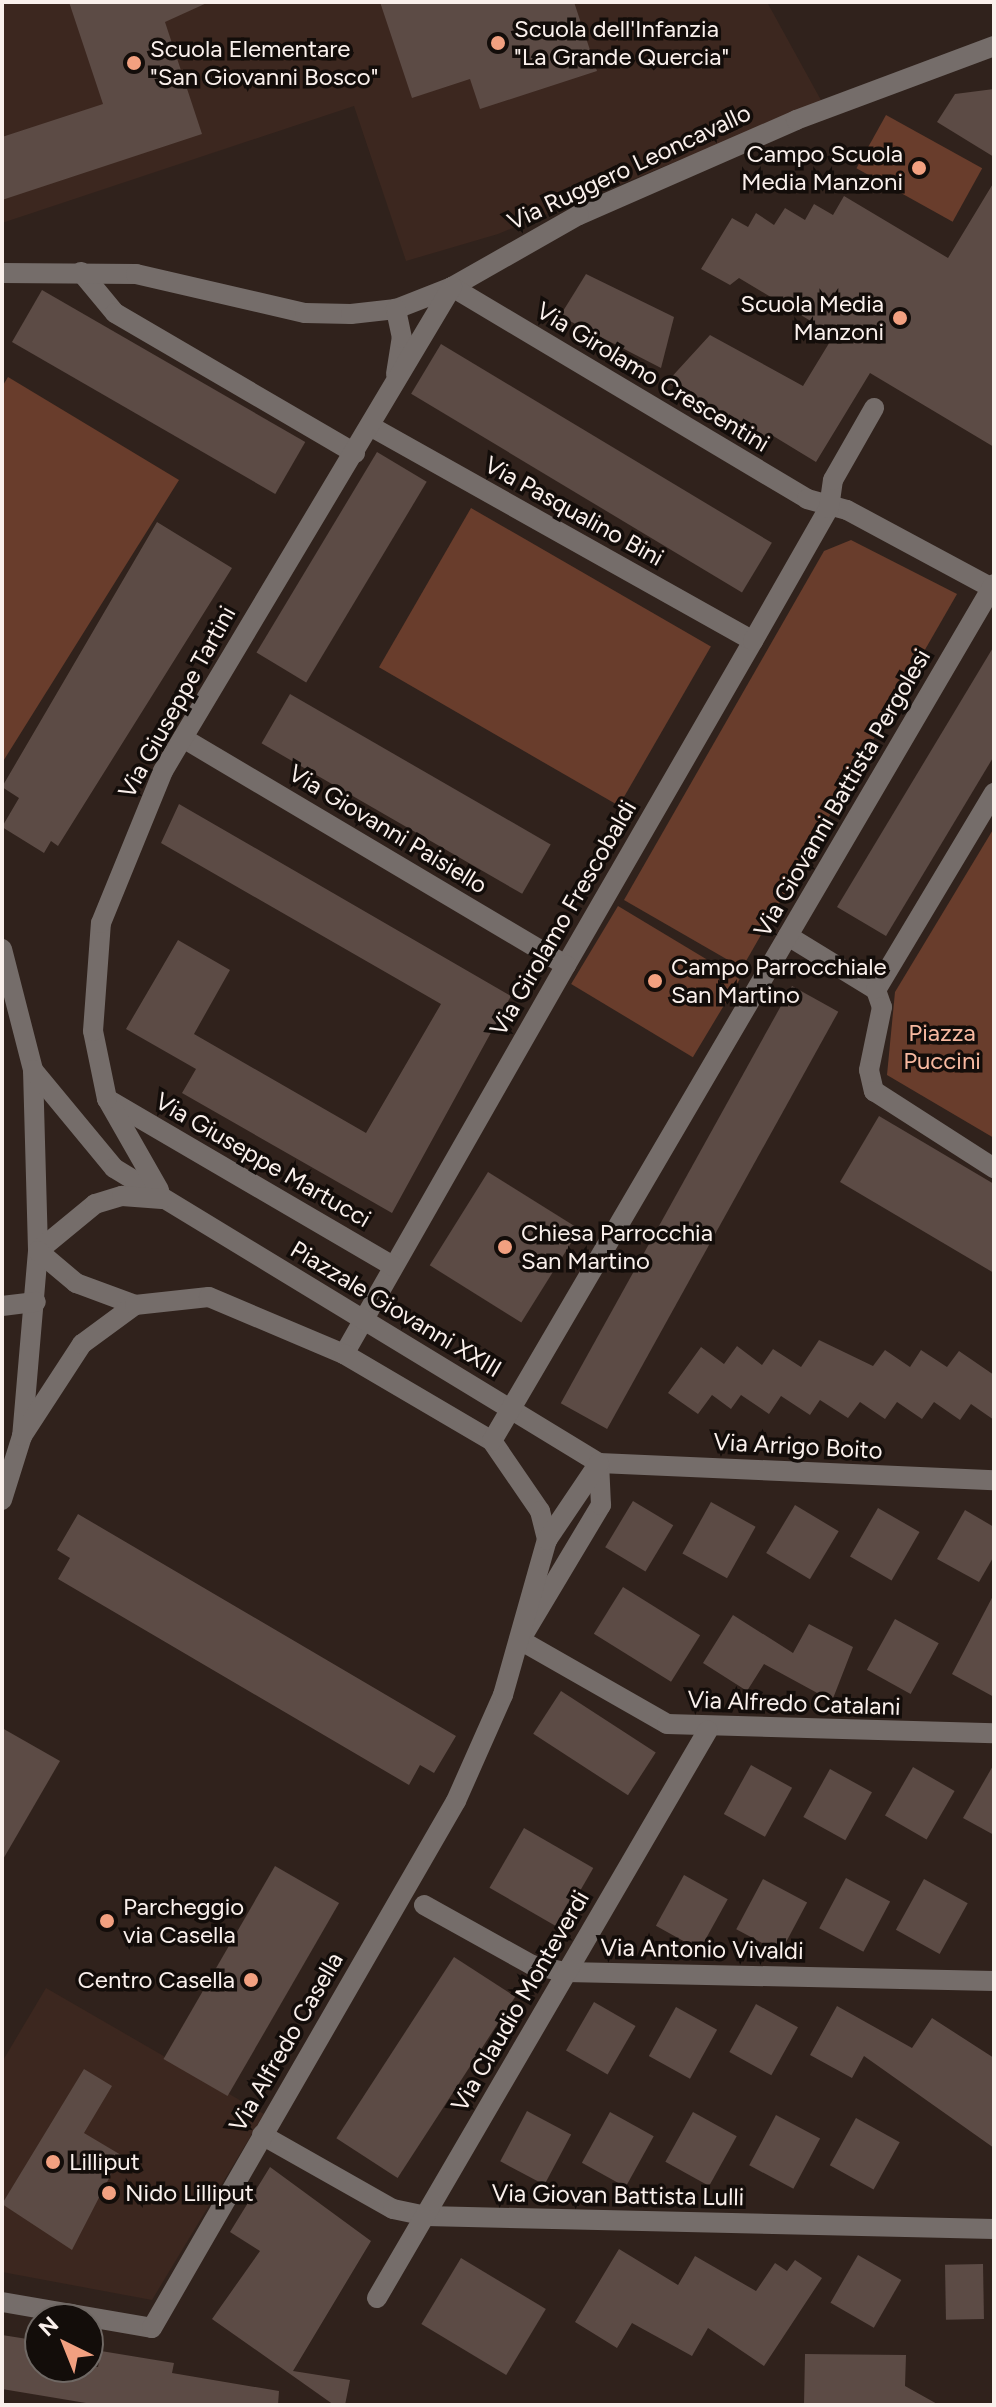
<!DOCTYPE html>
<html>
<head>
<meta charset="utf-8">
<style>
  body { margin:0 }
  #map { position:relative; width:996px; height:2407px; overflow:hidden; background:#30221c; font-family:Figtree,sans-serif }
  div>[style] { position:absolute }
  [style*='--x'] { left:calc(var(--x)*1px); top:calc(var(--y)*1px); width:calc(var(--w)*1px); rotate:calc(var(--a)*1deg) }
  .built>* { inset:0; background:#3c271f }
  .green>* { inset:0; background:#693d2c; transform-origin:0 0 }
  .building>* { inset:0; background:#5c4b45; transform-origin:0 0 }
  .pedestrian>* { height:20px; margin:-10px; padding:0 10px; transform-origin:10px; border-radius:10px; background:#756d6a }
  .minor>* { height:20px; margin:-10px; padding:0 10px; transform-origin:10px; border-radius:10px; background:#756d6a }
  .dots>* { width:22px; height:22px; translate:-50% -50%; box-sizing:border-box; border:4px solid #130d0a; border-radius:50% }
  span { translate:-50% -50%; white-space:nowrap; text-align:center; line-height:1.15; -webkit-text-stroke:7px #130d0a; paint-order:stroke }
  .poi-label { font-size:24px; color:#faf0ec }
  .left { translate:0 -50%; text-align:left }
  .right { translate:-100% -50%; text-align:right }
  .street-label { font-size:24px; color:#faf0ec }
  .park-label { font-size:24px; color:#f8b9a0 }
  .frame { position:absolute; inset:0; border:4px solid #faf0ec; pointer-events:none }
  .north { position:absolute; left:24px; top:2303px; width:80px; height:80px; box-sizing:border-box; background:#130d0a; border:2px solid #6f6864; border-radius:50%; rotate:317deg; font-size:22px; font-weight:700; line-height:32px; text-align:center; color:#faf0ec }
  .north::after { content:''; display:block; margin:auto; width:28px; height:36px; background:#f2a080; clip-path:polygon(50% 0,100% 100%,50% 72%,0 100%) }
</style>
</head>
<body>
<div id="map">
  <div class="built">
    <i style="clip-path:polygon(2px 2px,767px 2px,822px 102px,498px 234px,406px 261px,354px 106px,2px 223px)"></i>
    <i style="clip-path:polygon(46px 1988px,264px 2114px,152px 2300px,2px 2272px,2px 2062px)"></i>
  </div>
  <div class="green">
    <i style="left:886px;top:115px;width:110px;height:61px;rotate:29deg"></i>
    <i style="clip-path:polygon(8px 377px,179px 480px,2px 763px,2px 387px)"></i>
    <i style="left:471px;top:508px;width:277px;height:184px;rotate:30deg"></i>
    <i style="clip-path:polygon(851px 540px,957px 594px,742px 968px,624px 900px,824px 551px)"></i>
    <i style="clip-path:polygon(994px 828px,994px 1138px,887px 1075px,895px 992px)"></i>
    <i style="left:618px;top:906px;width:142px;height:91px;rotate:31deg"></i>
  </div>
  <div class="building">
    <i style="clip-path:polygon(69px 2px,209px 2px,165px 22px,202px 134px,2px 200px,2px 137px,103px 104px)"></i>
    <i style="clip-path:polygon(380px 2px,574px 2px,597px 71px,480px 109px,470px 79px,412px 98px)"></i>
    <i style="clip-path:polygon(994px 89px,994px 157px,937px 122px,955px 94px)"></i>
    <i style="clip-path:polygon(994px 182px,994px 447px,870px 373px,816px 462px,770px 434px,764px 444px,667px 382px,710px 335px,803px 386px,834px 335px,739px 278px,730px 285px,701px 269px,732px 218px,748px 227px,756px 213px,774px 225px,785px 208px,805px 220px,814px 204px,833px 215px,844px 196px,948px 258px)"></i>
    <i style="clip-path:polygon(586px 274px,674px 317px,661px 368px,560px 316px)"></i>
    <i style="left:42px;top:290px;width:304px;height:60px;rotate:30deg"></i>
    <i style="left:441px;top:344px;width:386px;height:58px;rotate:31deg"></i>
    <i style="left:377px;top:452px;width:58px;height:234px;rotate:31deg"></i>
    <i style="clip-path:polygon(157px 522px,232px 568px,58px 846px,51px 841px,44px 853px,2px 827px,19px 798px,2px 787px)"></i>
    <i style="clip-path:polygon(994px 646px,994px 756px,886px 936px,837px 907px)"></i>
    <i style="left:290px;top:694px;width:301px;height:57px;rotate:30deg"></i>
    <i style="clip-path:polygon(179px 804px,511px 996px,392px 1213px,182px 1093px,196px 1069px,126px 1029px,178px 940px,230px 970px,194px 1034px,366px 1133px,441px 1004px,161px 843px)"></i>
    <i style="left:792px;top:986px;width:53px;height:477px;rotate:29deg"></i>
    <i style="clip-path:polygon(879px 1116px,994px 1184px,994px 1273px,840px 1182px)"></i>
    <i style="left:488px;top:1172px;width:108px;height:110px;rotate:32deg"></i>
    <i style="clip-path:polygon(819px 1340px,873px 1366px,885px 1350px,910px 1367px,921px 1350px,947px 1367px,959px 1351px,994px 1375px,994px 1420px,971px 1404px,960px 1420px,934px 1402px,922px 1419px,897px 1402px,885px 1419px,860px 1402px,848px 1418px,820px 1400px,810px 1415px,781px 1396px,769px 1414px,741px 1395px,731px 1409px,712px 1395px,698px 1414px,668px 1393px,701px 1347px,724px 1364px,737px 1346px,762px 1365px,773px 1349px,801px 1367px)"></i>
    <i style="left:633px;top:1501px;width:47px;height:54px;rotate:31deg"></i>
    <i style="left:711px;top:1502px;width:51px;height:59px;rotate:29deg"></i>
    <i style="left:795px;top:1505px;width:51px;height:56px;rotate:31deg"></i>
    <i style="left:878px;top:1508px;width:48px;height:56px;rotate:30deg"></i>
    <i style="clip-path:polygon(965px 1510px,994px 1527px,994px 1556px,979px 1582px,937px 1559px)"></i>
    <i style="clip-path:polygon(78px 1514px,456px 1736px,434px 1773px,420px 1765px,409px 1785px,58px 1579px,70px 1558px,57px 1550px)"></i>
    <i style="left:623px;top:1587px;width:91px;height:55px;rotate:32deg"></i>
    <i style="clip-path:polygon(994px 1594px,994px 1697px,952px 1674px)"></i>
    <i style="clip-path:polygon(733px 1615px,793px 1653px,809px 1624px,853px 1647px,832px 1701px,764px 1664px,747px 1691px,703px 1663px)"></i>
    <i style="left:895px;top:1619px;width:50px;height:58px;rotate:29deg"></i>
    <i style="left:561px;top:1691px;width:113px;height:51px;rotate:33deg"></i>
    <i style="clip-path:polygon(2px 1728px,60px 1761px,2px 1861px)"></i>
    <i style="clip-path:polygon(994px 1764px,994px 1835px,963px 1818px)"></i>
    <i style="left:751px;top:1765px;width:47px;height:56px;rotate:29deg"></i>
    <i style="left:913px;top:1767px;width:48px;height:56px;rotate:30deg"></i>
    <i style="left:830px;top:1769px;width:48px;height:55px;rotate:29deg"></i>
    <i style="left:524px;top:1828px;width:80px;height:69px;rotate:30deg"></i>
    <i style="left:275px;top:1866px;width:74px;height:223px;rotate:30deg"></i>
    <i style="left:684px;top:1875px;width:50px;height:58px;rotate:29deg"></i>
    <i style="left:846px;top:1878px;width:50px;height:57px;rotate:28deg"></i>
    <i style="left:763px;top:1879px;width:50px;height:57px;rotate:28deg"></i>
    <i style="left:924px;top:1879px;width:50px;height:58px;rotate:29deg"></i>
    <i style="left:454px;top:1957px;width:73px;height:216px;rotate:33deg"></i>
    <i style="left:594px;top:2002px;width:48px;height:56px;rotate:30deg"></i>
    <i style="left:756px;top:2004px;width:48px;height:55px;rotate:29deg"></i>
    <i style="clip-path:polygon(837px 2006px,912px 2048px,932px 2018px,994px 2058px,994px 2148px,864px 2056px,852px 2078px,810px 2055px)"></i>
    <i style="left:676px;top:2007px;width:47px;height:56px;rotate:29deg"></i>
    <i style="clip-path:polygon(84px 2069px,112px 2086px,84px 2133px,121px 2155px,72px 2250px,2px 2204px)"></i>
    <i style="left:527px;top:2111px;width:50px;height:57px;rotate:28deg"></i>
    <i style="left:610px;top:2112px;width:50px;height:58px;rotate:29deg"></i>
    <i style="left:693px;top:2112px;width:50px;height:57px;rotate:29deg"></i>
    <i style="left:776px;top:2115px;width:50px;height:57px;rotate:28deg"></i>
    <i style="left:856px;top:2118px;width:50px;height:54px;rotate:29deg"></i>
    <i style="clip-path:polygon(270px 2167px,371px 2241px,293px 2371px,350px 2380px,345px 2405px,334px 2405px,212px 2319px,260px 2251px,230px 2232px)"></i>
    <i style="clip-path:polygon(619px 2249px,678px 2285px,695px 2256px,756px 2291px,775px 2263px,787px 2271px,795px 2260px,822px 2278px,764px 2366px,708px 2328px,692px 2356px,632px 2323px,617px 2348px,575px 2322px)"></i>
    <i style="left:858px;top:2255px;width:50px;height:55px;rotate:30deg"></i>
    <i style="left:461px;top:2258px;width:99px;height:77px;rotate:31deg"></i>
    <i style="left:983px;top:2264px;width:55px;height:38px;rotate:89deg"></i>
    <i style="clip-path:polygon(2px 2335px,40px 2341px,40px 2367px,98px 2367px,101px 2351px,174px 2363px,172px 2373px,279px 2391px,278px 2405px,98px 2405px,2px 2389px)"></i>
    <i style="clip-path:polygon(805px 2354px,906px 2355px,905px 2386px,939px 2405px,804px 2405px)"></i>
  </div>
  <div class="pedestrian">
    <i style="--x:579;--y:215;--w:237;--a:-23.6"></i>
    <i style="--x:566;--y:965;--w:374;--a:-60"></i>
    <i style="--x:876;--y:990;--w:230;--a:-59.1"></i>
  </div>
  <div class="minor">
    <i style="--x:796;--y:120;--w:211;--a:-20.5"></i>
    <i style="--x:81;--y:272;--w:53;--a:50.3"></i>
    <i style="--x:115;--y:313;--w:278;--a:30.3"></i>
    <i style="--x:2;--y:273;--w:134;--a:0.4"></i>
    <i style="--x:136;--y:274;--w:173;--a:13"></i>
    <i style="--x:305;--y:313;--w:46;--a:1.2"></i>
    <i style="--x:351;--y:314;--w:45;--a:-6.3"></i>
    <i style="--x:396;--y:309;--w:60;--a:-21.4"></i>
    <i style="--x:452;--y:287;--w:146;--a:-29.6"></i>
    <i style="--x:452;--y:287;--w:413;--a:30.8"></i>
    <i style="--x:807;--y:499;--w:41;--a:15.4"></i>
    <i style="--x:847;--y:510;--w:167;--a:28.3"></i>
    <i style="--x:396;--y:374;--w:36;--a:-81"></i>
    <i style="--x:402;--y:338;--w:30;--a:-102"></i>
    <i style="--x:370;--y:426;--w:439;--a:29.3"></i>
    <i style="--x:753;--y:641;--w:153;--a:-60.3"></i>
    <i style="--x:829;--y:508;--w:28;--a:-82"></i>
    <i style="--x:833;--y:480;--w:83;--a:-60.3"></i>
    <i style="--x:183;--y:738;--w:445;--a:30.7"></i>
    <i style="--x:566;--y:965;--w:448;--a:119.7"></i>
    <i style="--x:788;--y:936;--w:103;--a:31.5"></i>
    <i style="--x:876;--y:990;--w:18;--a:71"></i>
    <i style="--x:882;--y:1007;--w:64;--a:101.7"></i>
    <i style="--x:869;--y:1070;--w:22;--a:77"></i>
    <i style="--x:874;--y:1091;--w:143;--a:32.7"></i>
    <i style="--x:2;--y:949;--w:125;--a:75.6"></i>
    <i style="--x:33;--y:1070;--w:181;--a:88.4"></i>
    <i style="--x:38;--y:1251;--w:186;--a:94.9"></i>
    <i style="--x:22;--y:1436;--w:67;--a:107.4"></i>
    <i style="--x:33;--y:1070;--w:127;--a:50.4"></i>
    <i style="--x:114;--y:1168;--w:568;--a:31.31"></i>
    <i style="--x:599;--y:1463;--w:395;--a:2.5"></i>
    <i style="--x:107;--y:1099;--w:331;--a:30.3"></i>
    <i style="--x:159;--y:1190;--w:105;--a:-119.7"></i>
    <i style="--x:107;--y:1099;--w:69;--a:-101.6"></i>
    <i style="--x:93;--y:1031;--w:108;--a:-85.8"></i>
    <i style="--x:101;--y:923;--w:164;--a:-67.8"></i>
    <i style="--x:163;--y:771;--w:564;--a:-59.16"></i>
    <i style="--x:38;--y:1251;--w:74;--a:-39.5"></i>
    <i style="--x:95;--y:1204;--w:28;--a:-17"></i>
    <i style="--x:122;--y:1196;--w:40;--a:4.3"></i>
    <i style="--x:38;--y:1251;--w:50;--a:40.1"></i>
    <i style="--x:76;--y:1283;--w:63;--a:20.4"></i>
    <i style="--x:2;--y:1306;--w:34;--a:-7"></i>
    <i style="--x:22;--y:1436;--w:110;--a:-56.9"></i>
    <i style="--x:82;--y:1344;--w:66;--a:-36.3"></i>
    <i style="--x:135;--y:1305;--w:74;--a:-6.2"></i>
    <i style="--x:209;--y:1297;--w:147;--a:22.9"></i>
    <i style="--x:344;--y:1354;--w:172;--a:30.4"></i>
    <i style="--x:492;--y:1441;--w:85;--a:55.6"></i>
    <i style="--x:540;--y:1511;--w:30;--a:76"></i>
    <i style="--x:492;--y:1441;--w:993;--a:-59.64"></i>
    <i style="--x:522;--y:1637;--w:154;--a:-59.1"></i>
    <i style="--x:601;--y:1505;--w:42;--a:-92.7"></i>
    <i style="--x:520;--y:1640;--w:169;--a:29.7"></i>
    <i style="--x:667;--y:1724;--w:327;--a:1.6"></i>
    <i style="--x:424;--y:1905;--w:124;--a:29.1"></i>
    <i style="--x:532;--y:1965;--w:35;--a:12"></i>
    <i style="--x:566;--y:1972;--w:428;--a:1.2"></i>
    <i style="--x:262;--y:2135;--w:150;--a:29.5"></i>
    <i style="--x:393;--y:2209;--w:34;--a:12"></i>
    <i style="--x:426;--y:2216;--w:568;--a:1.31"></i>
    <i style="--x:377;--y:2298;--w:657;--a:-59.77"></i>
    <i style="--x:2;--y:2302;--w:152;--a:9.8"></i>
    <i style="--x:152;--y:2328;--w:608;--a:-60.02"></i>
    <i style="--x:456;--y:1801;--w:116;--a:-66.1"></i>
    <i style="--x:503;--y:1695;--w:161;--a:-74.2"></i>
    <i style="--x:547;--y:1540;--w:93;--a:-56"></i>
  </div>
  <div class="dots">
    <i style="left:498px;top:43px;background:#f2a080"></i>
    <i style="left:134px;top:63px;background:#f2a080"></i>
    <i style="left:919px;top:168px;background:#f2a080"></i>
    <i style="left:900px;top:318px;background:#f2a080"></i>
    <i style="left:655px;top:981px;background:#f2a080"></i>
    <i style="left:505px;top:1247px;background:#f2a080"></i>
    <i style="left:107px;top:1921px;background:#f2a080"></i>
    <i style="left:251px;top:1980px;background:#f2a080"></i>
    <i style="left:53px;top:2162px;background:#f2a080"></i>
    <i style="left:109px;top:2193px;background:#f2a080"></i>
  </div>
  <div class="poi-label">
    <span class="left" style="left:514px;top:43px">Scuola dell'Infanzia<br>"La Grande Quercia"</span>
    <span class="left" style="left:150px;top:63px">Scuola Elementare<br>"San Giovanni Bosco"</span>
    <span class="right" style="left:903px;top:168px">Campo Scuola<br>Media Manzoni</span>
    <span class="right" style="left:884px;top:318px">Scuola Media<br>Manzoni</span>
    <span class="left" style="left:671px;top:981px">Campo Parrocchiale<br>San Martino</span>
    <span class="left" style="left:521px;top:1247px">Chiesa Parrocchia<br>San Martino</span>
    <span class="left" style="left:123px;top:1921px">Parcheggio<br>via Casella</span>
    <span class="right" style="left:235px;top:1980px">Centro Casella</span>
    <span class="left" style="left:69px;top:2162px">Lilliput</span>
    <span class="left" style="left:125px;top:2193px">Nido Lilliput</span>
  </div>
  <div class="street-label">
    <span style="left:629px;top:167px;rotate:-25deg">Via Ruggero Leoncavallo</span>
    <span style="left:653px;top:377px;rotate:31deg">Via Girolamo Crescentini</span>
    <span style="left:574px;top:511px;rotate:29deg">Via Pasqualino Bini</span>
    <span style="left:177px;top:702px;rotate:-61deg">Via Giuseppe Tartini</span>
    <span style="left:842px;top:793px;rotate:-60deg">Via Giovanni Battista Pergolesi</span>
    <span style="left:388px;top:829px;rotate:31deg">Via Giovanni Paisiello</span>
    <span style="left:563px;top:918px;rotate:-60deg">Via Girolamo Frescobaldi</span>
    <span style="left:263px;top:1160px;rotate:30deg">Via Giuseppe Martucci</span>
    <span style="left:396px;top:1309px;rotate:31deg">Piazzale Giovanni XXIII</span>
    <span style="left:798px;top:1446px;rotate:3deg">Via Arrigo Boito</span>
    <span style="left:794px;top:1703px;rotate:2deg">Via Alfredo Catalani</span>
    <span style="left:702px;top:1949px;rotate:1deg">Via Antonio Vivaldi</span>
    <span style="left:520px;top:2001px;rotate:-60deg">Via Claudio Monteverdi</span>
    <span style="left:286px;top:2042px;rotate:-60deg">Via Alfredo Casella</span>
    <span style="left:618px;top:2195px;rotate:1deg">Via Giovan Battista Lulli</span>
  </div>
  <div class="park-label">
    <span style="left:942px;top:1047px">Piazza<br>Puccini</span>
  </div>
  <div class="frame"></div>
  <div class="north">N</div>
</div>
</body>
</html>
